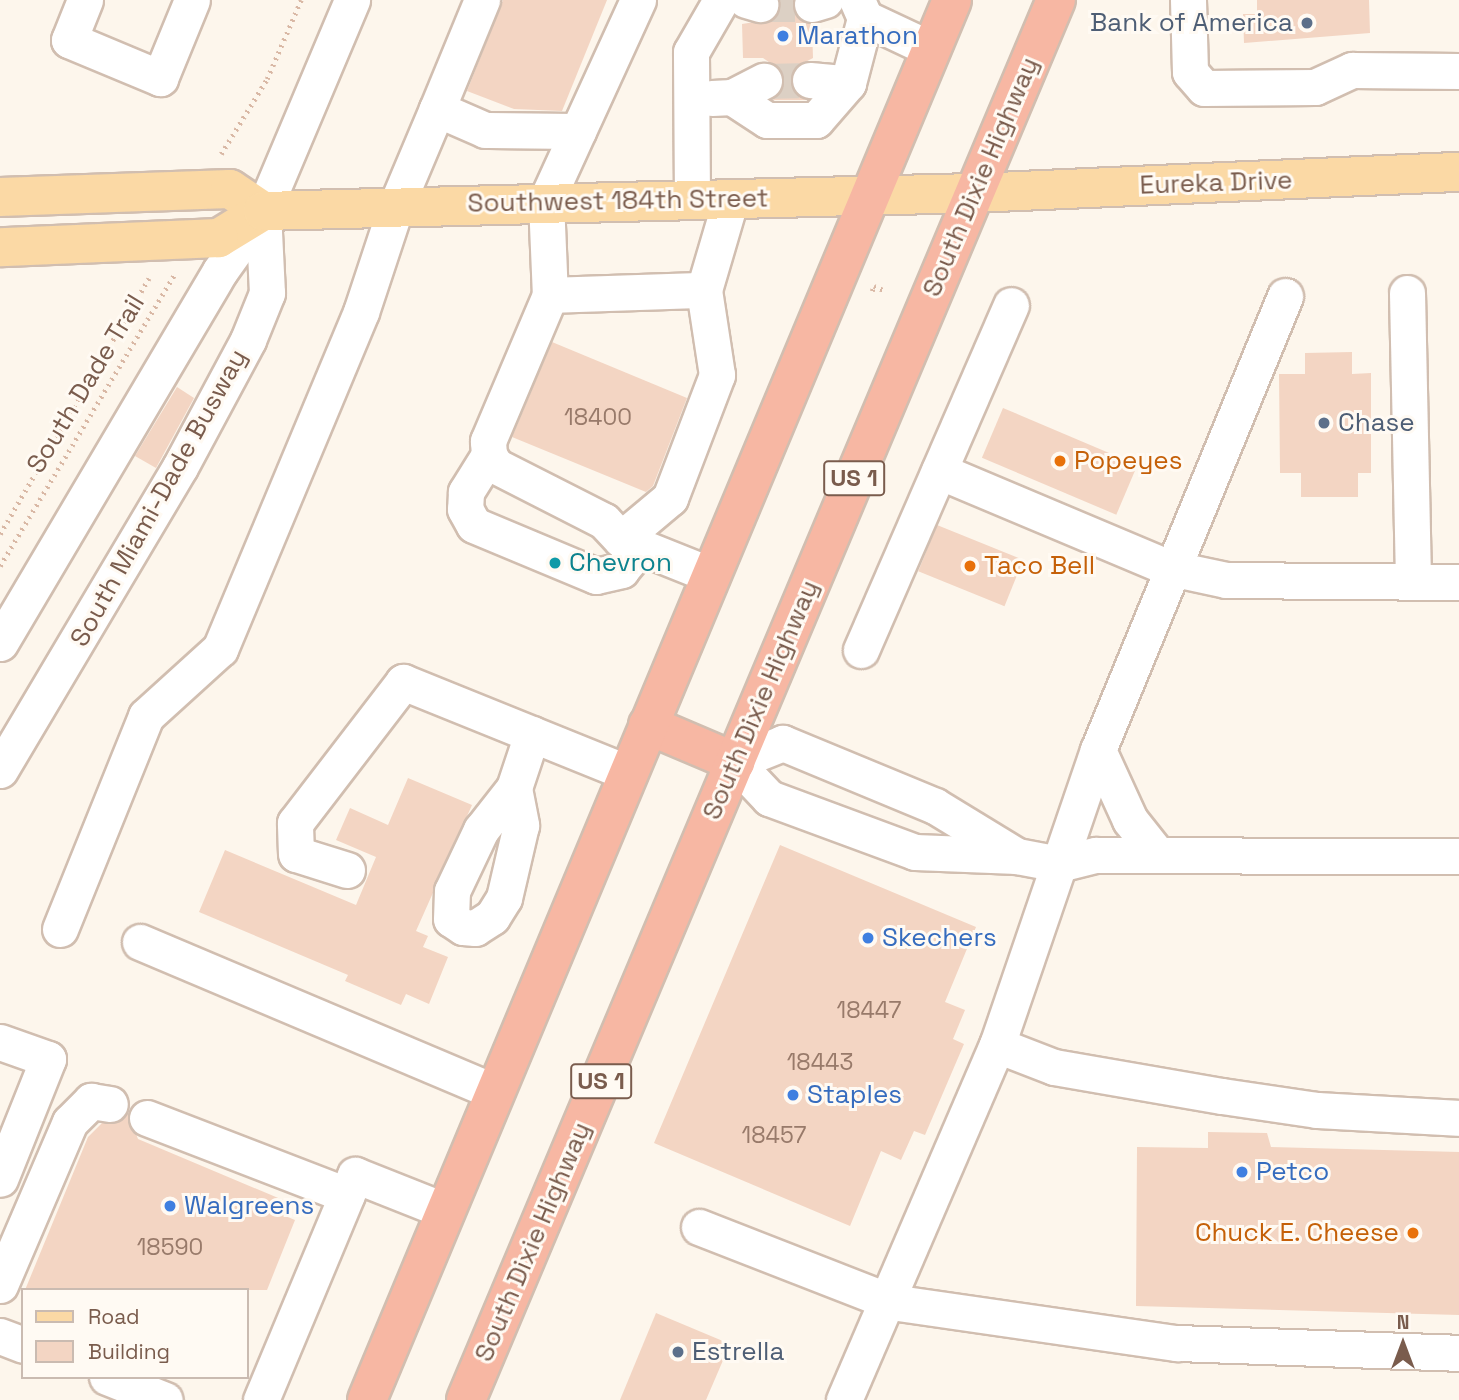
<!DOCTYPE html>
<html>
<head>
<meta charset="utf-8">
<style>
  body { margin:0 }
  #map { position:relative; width:1459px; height:1400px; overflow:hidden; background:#fdf6ec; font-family:"Space Grotesk",sans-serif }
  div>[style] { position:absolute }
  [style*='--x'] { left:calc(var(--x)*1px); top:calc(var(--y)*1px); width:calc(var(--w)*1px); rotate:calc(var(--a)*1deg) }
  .building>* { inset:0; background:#f3d5c3; transform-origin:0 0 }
  .minor-tunnel>* { height:35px; margin-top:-17.5px; transform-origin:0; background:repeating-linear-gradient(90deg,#dcd0c4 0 35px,transparent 0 53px) }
  .path>* { height:4.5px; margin-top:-2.25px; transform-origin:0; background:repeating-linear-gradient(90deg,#d9b8a5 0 2px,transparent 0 7px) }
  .roads { filter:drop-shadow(2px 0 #d1beb0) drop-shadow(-2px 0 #d1beb0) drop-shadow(0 2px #d1beb0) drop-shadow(0 -2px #d1beb0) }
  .minor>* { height:35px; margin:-17.5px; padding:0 17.5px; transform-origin:17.5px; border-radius:17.5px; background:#fff }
  .major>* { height:38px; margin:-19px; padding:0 19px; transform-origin:19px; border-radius:19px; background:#fbd9a5 }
  .highway>* { height:38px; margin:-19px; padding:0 19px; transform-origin:19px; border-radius:19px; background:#f7b7a3 }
  .dots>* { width:19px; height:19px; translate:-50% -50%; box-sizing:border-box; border:4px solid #fffaf3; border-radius:50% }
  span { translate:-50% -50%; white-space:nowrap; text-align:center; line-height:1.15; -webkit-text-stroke:6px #fffaf3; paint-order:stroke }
  .number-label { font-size:23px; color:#987a6a }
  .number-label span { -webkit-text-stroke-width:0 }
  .shield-label span { padding:2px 5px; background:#fffaf3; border:2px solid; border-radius:5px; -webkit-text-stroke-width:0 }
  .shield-label { font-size:24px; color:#7a5c4d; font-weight:700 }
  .service-label { font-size:26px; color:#4e5e75 }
  .right { translate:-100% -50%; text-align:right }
  .left { translate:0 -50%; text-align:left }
  .shop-label { font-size:26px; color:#366cbe }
  .street-label { font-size:26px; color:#7a5c4d }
  .food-label { font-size:26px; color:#c56008 }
  .culture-label { font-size:26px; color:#0d838f }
  .legend { position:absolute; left:21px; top:1288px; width:228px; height:91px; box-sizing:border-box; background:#fffaf3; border:2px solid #cabbb1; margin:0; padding:9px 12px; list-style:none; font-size:21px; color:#7a5c4d }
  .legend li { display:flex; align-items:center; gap:14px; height:35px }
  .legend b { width:35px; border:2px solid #cabbb1 }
  .north { position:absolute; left:1368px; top:1309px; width:70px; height:70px; -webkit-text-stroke:5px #fffaf3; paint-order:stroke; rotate:0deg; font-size:19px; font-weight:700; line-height:28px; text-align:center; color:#7a5c4d }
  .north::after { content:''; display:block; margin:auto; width:24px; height:32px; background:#7a5c4d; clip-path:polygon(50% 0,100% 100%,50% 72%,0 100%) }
</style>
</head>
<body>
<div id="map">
  <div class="building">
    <i style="clip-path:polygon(503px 0,607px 0,562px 111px,514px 109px,467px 91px)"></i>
    <i style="clip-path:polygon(780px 0,792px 0,798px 18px,812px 24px,813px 58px,794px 68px,790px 79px,792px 89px,807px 100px,773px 100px,784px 83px,782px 71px,763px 58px,743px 58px,742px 24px,773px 19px)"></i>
    <i style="clip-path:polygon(1257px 0,1369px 0,1370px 33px,1244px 43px,1243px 14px,1257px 14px)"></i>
    <i style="clip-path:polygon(552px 342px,687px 398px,653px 486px,646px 492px,512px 437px)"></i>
    <i style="clip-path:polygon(1352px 352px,1352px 374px,1371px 373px,1371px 473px,1358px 473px,1358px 497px,1301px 497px,1301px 473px,1280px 473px,1279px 374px,1305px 374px,1305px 353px)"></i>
    <i style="clip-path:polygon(177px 387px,194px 398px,156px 468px,135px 456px)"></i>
    <i style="left:1003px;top:408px;width:146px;height:54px;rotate:23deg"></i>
    <i style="left:937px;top:525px;width:93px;height:50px;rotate:22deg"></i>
    <i style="clip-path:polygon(408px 778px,472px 805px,416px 931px,428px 936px,423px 947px,448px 957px,429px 1004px,406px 994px,401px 1005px,345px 981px,348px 975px,199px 912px,225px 850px,356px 905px,376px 857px,336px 840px,350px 808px,388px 825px)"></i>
    <i style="clip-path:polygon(780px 845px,976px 927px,945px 1002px,965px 1010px,953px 1039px,964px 1044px,925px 1135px,914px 1131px,901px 1160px,881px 1151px,850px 1226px,654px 1143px)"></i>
    <i style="clip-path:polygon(128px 1111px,138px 1139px,283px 1200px,278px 1213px,295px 1220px,267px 1290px,25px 1290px,88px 1137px,102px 1123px,118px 1122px)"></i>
    <i style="clip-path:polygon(1208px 1132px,1267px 1133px,1271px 1147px,1459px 1152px,1459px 1315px,1136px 1306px,1137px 1147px,1208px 1148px)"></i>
    <i style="clip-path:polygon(656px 1313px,730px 1344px,706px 1400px,620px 1400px)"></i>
  </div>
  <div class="minor-tunnel">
    <i style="--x:760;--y:4;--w:52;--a:0"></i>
    <i style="--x:764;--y:81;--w:46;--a:-1.2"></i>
  </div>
  <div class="path">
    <i style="--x:221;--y:154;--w:88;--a:-58.5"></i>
    <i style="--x:267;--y:79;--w:86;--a:-66.7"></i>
    <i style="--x:872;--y:291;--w:5;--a:-68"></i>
    <i style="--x:874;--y:286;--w:13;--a:23"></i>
    <i style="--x:0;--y:534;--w:296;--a:-59.8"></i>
    <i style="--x:0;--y:566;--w:339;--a:-59.1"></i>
  </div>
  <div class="roads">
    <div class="minor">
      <i style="--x:85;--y:0;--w:43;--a:111.8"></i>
      <i style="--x:69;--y:40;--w:99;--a:22.7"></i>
      <i style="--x:160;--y:78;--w:84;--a:-67.7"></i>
      <i style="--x:638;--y:0;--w:221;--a:114.6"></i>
      <i style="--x:546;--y:201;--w:94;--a:87.6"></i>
      <i style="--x:550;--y:295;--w:154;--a:-1.9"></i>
      <i style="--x:746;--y:0;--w:15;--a:16"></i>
      <i style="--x:857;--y:0;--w:20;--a:66"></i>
      <i style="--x:865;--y:18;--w:73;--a:25.2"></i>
      <i style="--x:1188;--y:0;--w:72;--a:88.4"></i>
      <i style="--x:1190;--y:72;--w:21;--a:49"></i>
      <i style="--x:1204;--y:88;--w:111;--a:-0.5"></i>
      <i style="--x:1315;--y:87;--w:41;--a:-24.7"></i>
      <i style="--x:1352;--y:70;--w:107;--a:0.5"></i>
      <i style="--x:812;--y:4;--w:14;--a:-17"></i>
      <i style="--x:810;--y:80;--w:38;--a:5"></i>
      <i style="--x:848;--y:83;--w:67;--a:-75.3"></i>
      <i style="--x:732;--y:97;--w:42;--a:33.3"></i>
      <i style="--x:767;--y:120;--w:49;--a:0"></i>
      <i style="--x:816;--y:120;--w:49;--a:-49.1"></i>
      <i style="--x:712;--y:98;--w:20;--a:-3"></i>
      <i style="--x:732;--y:97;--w:36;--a:-27"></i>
      <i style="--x:437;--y:109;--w:118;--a:-67.6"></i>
      <i style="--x:692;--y:199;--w:147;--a:-90.4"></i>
      <i style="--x:691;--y:52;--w:60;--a:-60"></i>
      <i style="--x:1407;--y:293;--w:288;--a:88.8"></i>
      <i style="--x:550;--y:295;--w:159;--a:113"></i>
      <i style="--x:488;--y:441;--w:14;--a:86"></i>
      <i style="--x:489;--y:455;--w:13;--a:58"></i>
      <i style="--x:496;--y:466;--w:121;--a:27"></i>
      <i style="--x:604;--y:521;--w:25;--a:47"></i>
      <i style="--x:621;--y:539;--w:97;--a:21.8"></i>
      <i style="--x:489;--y:455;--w:44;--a:121.9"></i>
      <i style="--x:466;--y:492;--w:17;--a:93"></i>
      <i style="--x:465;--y:509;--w:18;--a:61"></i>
      <i style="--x:474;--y:525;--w:132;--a:22.7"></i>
      <i style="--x:596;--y:576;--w:26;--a:-13"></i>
      <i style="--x:621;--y:570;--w:30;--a:-50"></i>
      <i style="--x:939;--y:471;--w:251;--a:22.8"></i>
      <i style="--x:1170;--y:568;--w:57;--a:12.1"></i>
      <i style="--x:1226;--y:580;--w:233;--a:0.5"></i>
      <i style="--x:621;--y:539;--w:64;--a:-39.9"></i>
      <i style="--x:670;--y:498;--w:132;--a:-69.1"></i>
      <i style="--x:717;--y:375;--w:86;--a:-98.7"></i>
      <i style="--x:704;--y:290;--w:96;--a:-73.6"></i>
      <i style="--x:0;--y:643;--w:432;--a:-59.4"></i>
      <i style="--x:220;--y:271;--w:74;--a:-54.4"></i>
      <i style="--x:263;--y:211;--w:229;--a:-67.1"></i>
      <i style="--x:861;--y:650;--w:376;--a:-66.5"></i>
      <i style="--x:1098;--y:750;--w:77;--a:65.4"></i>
      <i style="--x:1130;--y:820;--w:43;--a:51.5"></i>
      <i style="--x:0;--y:770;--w:352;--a:-59.3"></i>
      <i style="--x:180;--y:467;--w:144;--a:-61.8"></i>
      <i style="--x:248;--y:340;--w:51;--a:-68"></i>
      <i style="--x:267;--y:293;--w:82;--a:-92.8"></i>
      <i style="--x:514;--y:788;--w:38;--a:79"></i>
      <i style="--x:521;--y:825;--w:75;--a:103.1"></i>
      <i style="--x:504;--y:898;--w:22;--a:122"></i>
      <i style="--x:492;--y:917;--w:20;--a:147"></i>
      <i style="--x:475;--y:928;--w:12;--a:-175"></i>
      <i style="--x:463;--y:927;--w:14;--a:-146"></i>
      <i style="--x:451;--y:919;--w:28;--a:-88"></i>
      <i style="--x:452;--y:891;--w:68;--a:-64.6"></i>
      <i style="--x:481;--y:830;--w:53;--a:-51.8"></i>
      <i style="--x:514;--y:788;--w:57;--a:-71.6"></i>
      <i style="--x:1017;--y:856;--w:96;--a:-148.6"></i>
      <i style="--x:935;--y:806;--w:165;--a:-157.5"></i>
      <i style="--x:783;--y:743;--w:52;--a:158.4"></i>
      <i style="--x:735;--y:762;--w:50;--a:46.6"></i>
      <i style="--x:769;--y:798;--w:156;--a:20.3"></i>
      <i style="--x:915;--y:852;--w:102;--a:2.2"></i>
      <i style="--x:1017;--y:856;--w:43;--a:10.8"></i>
      <i style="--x:1059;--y:864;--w:38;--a:-14"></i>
      <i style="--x:1096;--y:855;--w:363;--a:0.2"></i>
      <i style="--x:347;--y:870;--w:53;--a:-162.6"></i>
      <i style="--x:296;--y:854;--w:31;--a:-92"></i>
      <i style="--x:295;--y:823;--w:178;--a:-52.5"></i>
      <i style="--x:403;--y:682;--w:243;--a:22"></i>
      <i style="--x:60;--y:929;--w:230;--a:-68"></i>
      <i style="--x:146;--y:716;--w:100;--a:-42.2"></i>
      <i style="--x:220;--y:649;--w:365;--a:-67.3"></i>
      <i style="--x:361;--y:312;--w:112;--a:-71.7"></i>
      <i style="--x:396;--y:206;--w:105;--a:-67.1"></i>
      <i style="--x:437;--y:109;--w:52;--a:23.6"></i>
      <i style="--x:485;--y:130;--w:93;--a:0.6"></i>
      <i style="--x:140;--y:942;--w:385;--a:22.9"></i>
      <i style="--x:0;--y:1042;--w:51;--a:19.5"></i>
      <i style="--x:48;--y:1059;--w:129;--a:111.8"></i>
      <i style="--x:997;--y:1045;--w:61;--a:21.1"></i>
      <i style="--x:1054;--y:1067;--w:170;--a:9.8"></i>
      <i style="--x:1222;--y:1096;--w:96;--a:8.4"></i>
      <i style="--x:1317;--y:1110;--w:142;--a:3.2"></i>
      <i style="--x:147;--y:1118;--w:214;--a:21.1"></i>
      <i style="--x:699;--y:1227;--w:206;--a:21.3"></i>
      <i style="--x:891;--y:1302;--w:289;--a:8.2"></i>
      <i style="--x:1177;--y:1343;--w:282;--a:2"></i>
      <i style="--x:0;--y:1285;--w:177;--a:-66.8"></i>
      <i style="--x:70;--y:1122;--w:30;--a:-45"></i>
      <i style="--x:91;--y:1101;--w:19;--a:9"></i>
      <i style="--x:0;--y:1336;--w:25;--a:21"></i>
      <i style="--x:107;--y:1377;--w:62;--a:21.6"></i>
      <i style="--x:261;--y:1400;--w:244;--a:-67.3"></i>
      <i style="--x:355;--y:1175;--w:98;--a:21.6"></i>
      <i style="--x:844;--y:1400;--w:387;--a:-66.7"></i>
      <i style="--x:997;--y:1045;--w:312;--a:-71.1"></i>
      <i style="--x:1098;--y:750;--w:491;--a:-67.6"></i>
    </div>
    <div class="major">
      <i style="--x:0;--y:197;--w:230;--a:-2"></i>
      <i style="--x:230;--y:189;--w:40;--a:34"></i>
      <i style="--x:263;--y:211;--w:52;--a:148.5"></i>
      <i style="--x:219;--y:238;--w:219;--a:177.6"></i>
      <i style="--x:263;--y:211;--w:711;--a:-1.45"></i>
      <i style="--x:974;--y:193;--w:485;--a:-2.5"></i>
    </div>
    <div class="highway">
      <i style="--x:648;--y:725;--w:95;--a:23"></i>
      <i style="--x:367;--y:1400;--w:1517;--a:-67.32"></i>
      <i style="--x:466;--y:1400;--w:1519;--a:-67.15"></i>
    </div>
  </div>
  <div class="dots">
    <i style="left:1307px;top:23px;background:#5c6f8a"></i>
    <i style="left:783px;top:36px;background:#3f7fe0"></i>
    <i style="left:1324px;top:423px;background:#5c6f8a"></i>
    <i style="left:1060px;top:461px;background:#e8710a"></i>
    <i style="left:555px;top:563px;background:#0f9aa8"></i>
    <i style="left:970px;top:566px;background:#e8710a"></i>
    <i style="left:868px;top:938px;background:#3f7fe0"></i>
    <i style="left:793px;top:1095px;background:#3f7fe0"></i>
    <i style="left:1242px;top:1172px;background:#3f7fe0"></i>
    <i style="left:170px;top:1206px;background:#3f7fe0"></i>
    <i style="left:1413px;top:1233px;background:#e8710a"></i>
    <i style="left:678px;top:1352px;background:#5c6f8a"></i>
  </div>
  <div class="number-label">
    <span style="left:598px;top:417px">18400</span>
    <span style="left:869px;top:1010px">18447</span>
    <span style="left:820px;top:1062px">18443</span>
    <span style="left:774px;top:1135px">18457</span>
    <span style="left:170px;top:1247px">18590</span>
  </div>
  <div class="shield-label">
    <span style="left:854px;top:478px">US 1</span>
    <span style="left:601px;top:1081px">US 1</span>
  </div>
  <div class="service-label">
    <span class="right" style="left:1293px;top:23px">Bank of America</span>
    <span class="left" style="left:1338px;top:423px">Chase</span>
    <span class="left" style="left:692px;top:1352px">Estrella</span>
  </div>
  <div class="shop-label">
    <span class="left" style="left:797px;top:36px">Marathon</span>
    <span class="left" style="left:882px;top:938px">Skechers</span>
    <span class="left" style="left:807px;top:1095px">Staples</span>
    <span class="left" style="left:1256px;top:1172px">Petco</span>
    <span class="left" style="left:184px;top:1206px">Walgreens</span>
  </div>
  <div class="street-label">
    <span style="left:981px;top:177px;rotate:-67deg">South Dixie Highway</span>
    <span style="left:1216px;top:183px;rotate:-2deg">Eureka Drive</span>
    <span style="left:618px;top:201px;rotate:-1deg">Southwest 184th Street</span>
    <span style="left:86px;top:384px;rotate:-59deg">South Dade Trail</span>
    <span style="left:159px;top:498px;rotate:-61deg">South Miami-Dade Busway</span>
    <span style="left:761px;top:700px;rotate:-67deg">South Dixie Highway</span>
    <span style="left:533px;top:1242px;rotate:-67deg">South Dixie Highway</span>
  </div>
  <div class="food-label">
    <span class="left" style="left:1074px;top:461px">Popeyes</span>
    <span class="left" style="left:984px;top:566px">Taco Bell</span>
    <span class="right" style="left:1399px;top:1233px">Chuck E. Cheese</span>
  </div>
  <div class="culture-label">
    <span class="left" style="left:569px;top:563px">Chevron</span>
  </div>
  <ul class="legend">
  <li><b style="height:9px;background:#fbd9a5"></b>Road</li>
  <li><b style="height:19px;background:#f3d5c3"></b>Building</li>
  </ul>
  <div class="north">N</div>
</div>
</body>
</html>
